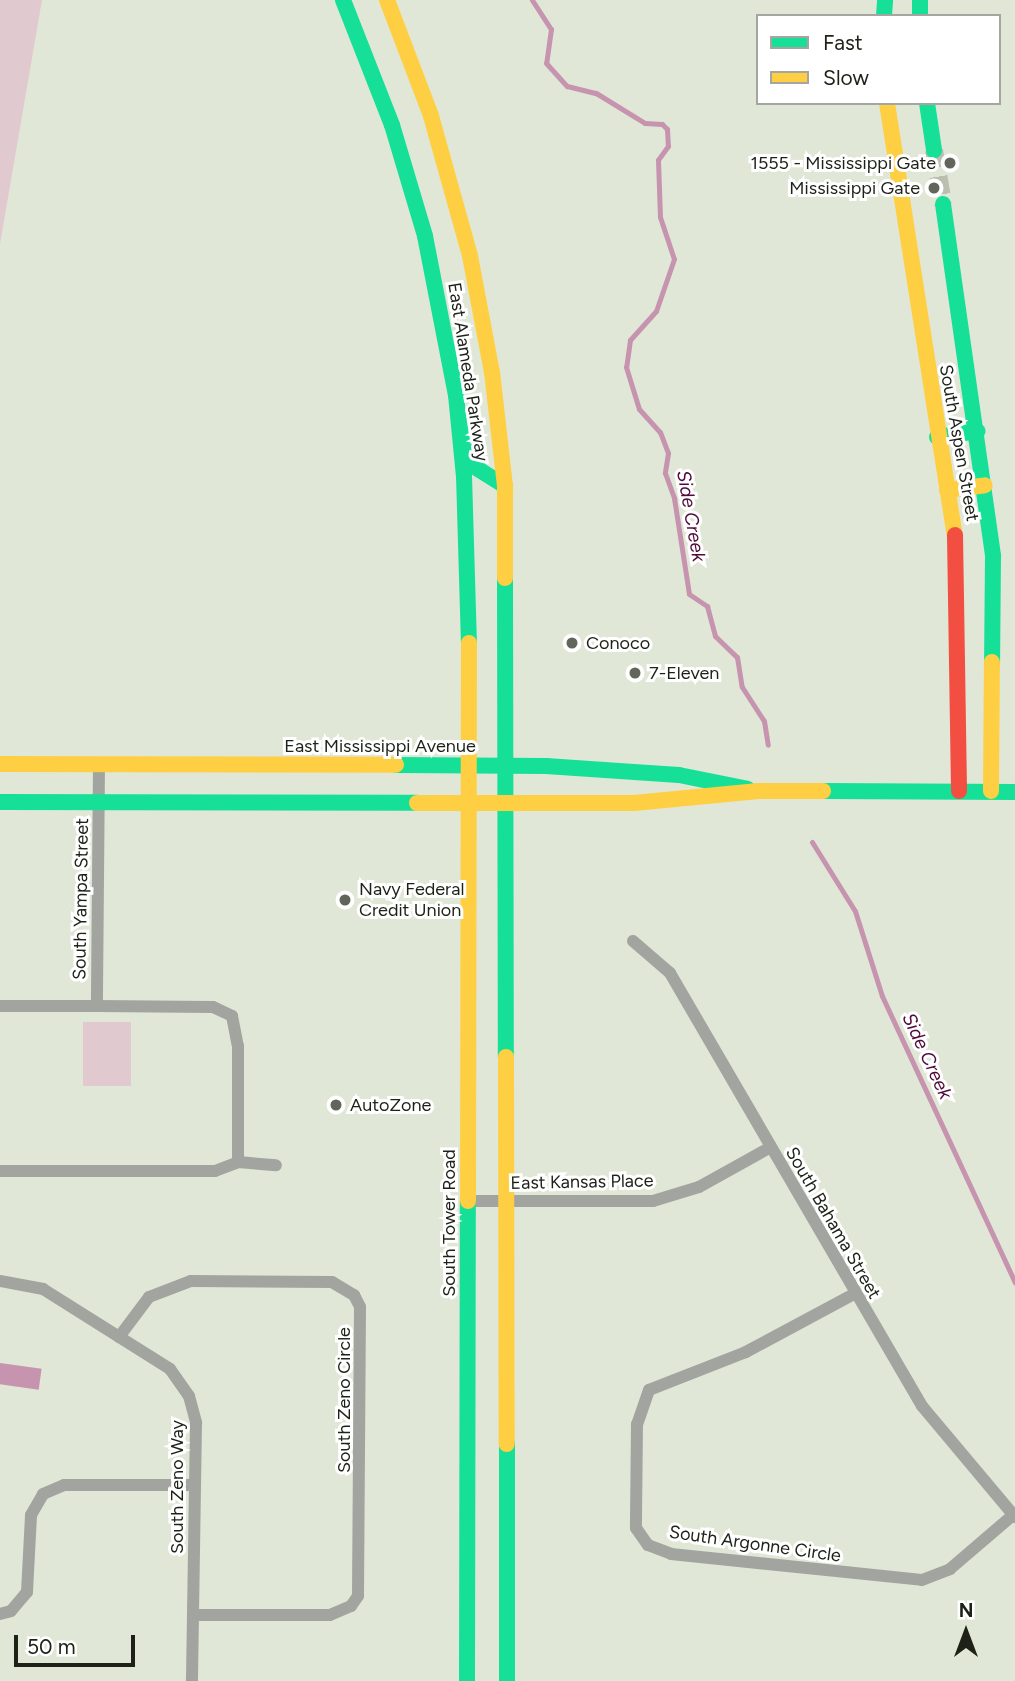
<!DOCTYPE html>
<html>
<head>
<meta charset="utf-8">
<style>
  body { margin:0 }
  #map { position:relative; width:1015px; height:1681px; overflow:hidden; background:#e1e7d7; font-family:Figtree,sans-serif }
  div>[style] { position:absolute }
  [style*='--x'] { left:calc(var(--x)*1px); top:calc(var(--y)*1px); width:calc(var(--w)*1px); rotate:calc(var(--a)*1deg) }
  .green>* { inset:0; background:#e1c9d0; transform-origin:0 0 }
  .water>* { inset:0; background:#c694ae; transform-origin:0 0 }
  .stream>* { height:5px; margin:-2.5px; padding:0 2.5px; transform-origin:2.5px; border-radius:2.5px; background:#c694ae }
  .secondary-tunnel>* { height:18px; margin-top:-9px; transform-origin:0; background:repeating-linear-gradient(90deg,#babfb1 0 18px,transparent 0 27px) }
  .street>* { height:12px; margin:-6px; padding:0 6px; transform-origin:6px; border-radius:6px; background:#a2a59f }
  .fast>* { height:16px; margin:-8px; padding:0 8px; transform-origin:8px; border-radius:8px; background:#16e098 }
  .slow>* { height:16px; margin:-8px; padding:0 8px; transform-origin:8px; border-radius:8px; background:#ffcf43 }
  .jam>* { height:16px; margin:-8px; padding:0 8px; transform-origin:8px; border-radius:8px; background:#f24e42 }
  .dots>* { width:19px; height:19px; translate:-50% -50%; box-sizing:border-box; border:4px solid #fff; border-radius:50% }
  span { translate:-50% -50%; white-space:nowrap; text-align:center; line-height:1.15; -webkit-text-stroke:6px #fff; paint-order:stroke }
  .poi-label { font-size:18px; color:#1d2117 }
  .right { translate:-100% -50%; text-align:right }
  .left { translate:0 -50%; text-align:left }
  .street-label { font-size:18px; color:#1d2117 }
  .water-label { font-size:19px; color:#500b3a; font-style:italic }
  .legend { position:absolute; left:756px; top:14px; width:245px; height:91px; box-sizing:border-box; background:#fff; border:2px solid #a5a6a2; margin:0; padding:9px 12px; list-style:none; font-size:21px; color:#1d2117 }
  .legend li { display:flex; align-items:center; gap:14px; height:35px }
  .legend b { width:35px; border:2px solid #a5a6a2 }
  .north { position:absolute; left:931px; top:1597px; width:70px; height:70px; -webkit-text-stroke:5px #fff; paint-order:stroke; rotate:0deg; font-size:19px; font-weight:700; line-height:28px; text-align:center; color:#1d2117 }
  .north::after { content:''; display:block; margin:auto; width:24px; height:32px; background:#1d2117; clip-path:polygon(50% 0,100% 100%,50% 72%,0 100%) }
  .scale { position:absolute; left:14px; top:1635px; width:121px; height:32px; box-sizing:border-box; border:4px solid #1d2117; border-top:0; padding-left:9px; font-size:21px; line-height:24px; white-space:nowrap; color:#1d2117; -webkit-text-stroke:5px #fff; paint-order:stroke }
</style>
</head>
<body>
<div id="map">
  <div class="green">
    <i style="clip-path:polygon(0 0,42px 0,0 244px)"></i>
    <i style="left:83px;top:1022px;width:48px;height:64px"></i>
  </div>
  <div class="water">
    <i style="left:0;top:1363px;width:42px;height:21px;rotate:8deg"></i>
  </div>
  <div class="stream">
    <i style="--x:532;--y:0;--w:35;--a:57"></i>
    <i style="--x:551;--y:29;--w:34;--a:98"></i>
    <i style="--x:546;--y:63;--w:31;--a:48"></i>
    <i style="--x:567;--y:86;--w:30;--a:14"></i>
    <i style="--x:596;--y:93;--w:57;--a:31.5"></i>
    <i style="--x:645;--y:123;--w:17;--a:3"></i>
    <i style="--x:662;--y:124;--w:7;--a:45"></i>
    <i style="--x:667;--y:129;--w:17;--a:87"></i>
    <i style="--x:668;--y:146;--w:17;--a:126"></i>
    <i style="--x:658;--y:160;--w:57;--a:88"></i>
    <i style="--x:660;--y:217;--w:44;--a:71.6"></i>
    <i style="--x:674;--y:259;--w:55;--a:109.1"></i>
    <i style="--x:656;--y:311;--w:39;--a:132"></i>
    <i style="--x:630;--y:340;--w:27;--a:98"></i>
    <i style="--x:626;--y:367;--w:44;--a:72.8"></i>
    <i style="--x:639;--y:409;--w:31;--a:48"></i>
    <i style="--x:660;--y:432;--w:22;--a:69"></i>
    <i style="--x:668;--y:453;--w:20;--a:99"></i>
    <i style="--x:665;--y:473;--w:27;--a:70"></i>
    <i style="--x:674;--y:498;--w:97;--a:81.1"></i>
    <i style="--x:689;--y:594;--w:22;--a:34"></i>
    <i style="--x:707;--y:606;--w:31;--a:75"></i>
    <i style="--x:715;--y:636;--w:30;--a:44"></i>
    <i style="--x:737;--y:657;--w:30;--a:81"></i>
    <i style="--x:742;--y:687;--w:40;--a:57.1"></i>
    <i style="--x:764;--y:721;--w:24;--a:81"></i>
    <i style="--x:812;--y:842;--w:81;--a:58.1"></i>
    <i style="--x:855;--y:911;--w:89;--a:72.4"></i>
    <i style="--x:882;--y:996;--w:316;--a:65.1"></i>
  </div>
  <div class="secondary-tunnel">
    <i style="--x:934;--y:150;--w:55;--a:80.5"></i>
  </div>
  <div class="street">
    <i style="--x:99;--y:764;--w:242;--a:90.5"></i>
    <i style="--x:97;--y:1006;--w:116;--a:0.5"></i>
    <i style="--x:213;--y:1007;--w:21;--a:25"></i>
    <i style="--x:232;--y:1016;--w:31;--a:79"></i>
    <i style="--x:238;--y:1046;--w:116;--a:90"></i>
    <i style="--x:238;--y:1162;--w:38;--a:5"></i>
    <i style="--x:633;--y:941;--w:49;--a:40.9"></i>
    <i style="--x:670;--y:973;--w:501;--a:59.8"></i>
    <i style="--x:922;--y:1406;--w:145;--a:50"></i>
    <i style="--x:0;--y:1006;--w:97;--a:0"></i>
    <i style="--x:0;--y:1171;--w:215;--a:0"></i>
    <i style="--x:215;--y:1171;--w:25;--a:-21"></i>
    <i style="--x:468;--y:1201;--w:185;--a:0"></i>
    <i style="--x:653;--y:1201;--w:48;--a:-16.9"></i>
    <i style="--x:699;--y:1187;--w:80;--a:-29.1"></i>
    <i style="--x:0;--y:1281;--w:44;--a:10.5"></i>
    <i style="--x:43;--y:1289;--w:150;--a:32.2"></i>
    <i style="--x:170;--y:1369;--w:33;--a:55"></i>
    <i style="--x:189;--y:1396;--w:28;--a:75"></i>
    <i style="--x:196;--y:1423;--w:258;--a:90.9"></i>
    <i style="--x:854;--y:1294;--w:123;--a:151.8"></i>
    <i style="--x:746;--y:1352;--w:104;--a:158.6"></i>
    <i style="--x:649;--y:1390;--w:36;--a:109"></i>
    <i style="--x:637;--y:1424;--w:104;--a:90.6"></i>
    <i style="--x:636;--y:1528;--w:21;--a:55"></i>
    <i style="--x:648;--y:1545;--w:25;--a:21"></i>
    <i style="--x:671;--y:1554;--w:252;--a:5.9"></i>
    <i style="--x:922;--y:1580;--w:30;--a:-21"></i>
    <i style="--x:950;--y:1569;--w:83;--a:-40.6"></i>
    <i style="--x:119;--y:1337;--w:50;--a:-53.1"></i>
    <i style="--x:149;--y:1297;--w:45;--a:-20.9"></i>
    <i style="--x:191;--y:1281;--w:141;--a:0.4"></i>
    <i style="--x:332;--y:1282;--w:26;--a:31"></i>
    <i style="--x:354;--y:1295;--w:13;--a:63"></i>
    <i style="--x:360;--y:1307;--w:289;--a:90.4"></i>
    <i style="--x:358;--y:1596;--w:12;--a:125"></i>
    <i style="--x:351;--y:1606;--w:23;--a:157"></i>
    <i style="--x:330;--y:1615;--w:137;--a:180"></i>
    <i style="--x:0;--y:1614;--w:11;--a:-15"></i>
    <i style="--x:11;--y:1611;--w:25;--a:-50"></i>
    <i style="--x:27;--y:1592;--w:77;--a:-87"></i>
    <i style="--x:31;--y:1515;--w:24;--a:-60"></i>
    <i style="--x:43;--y:1494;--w:23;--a:-23"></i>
    <i style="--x:64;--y:1485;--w:131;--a:0"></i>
  </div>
  <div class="fast">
    <i style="--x:343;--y:0;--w:134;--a:68.6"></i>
    <i style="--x:392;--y:125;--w:116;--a:73.4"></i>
    <i style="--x:425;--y:236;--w:162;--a:79"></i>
    <i style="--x:456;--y:395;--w:81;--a:84.4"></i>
    <i style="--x:464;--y:476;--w:167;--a:88.3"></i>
    <i style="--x:920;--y:0;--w:16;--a:90"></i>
    <i style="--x:884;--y:16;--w:16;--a:-86"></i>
    <i style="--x:927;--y:103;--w:48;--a:81.5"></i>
    <i style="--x:943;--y:204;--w:356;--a:81.9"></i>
    <i style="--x:993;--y:556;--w:106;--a:90.5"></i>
    <i style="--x:472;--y:418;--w:51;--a:83.3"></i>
    <i style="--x:478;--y:469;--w:32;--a:32"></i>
    <i style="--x:937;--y:437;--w:41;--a:-8.3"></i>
    <i style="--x:505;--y:578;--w:479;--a:89.9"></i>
    <i style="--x:396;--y:765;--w:150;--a:0.4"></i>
    <i style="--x:546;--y:766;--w:133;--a:3.9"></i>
    <i style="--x:679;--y:775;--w:70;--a:11.5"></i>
    <i style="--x:823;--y:791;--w:192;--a:0.3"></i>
    <i style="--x:0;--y:802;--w:417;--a:0.1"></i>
    <i style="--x:507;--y:1444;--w:237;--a:90"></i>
    <i style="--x:467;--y:1681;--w:480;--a:-89.9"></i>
  </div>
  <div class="slow">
    <i style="--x:387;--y:0;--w:124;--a:69.2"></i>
    <i style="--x:431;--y:116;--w:145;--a:74.4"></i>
    <i style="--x:470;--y:256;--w:118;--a:79.3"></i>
    <i style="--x:492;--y:372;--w:115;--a:83.5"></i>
    <i style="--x:505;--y:486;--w:92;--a:90"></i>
    <i style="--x:887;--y:103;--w:437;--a:81.1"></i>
    <i style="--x:947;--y:490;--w:38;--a:-7"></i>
    <i style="--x:0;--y:764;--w:396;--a:0.1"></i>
    <i style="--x:991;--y:791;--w:129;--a:-89.6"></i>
    <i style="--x:417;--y:803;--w:217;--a:0"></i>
    <i style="--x:634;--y:803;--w:125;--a:-5.5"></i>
    <i style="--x:758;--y:791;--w:65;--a:0"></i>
    <i style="--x:506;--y:1057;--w:387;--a:89.9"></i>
    <i style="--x:468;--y:1201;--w:558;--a:-89.9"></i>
  </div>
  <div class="jam">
    <i style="--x:955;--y:535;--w:256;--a:89.1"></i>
  </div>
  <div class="dots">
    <i style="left:950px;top:163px;background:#62665a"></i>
    <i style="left:934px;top:188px;background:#62665a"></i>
    <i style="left:572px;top:643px;background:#62665a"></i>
    <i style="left:635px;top:673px;background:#62665a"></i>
    <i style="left:345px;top:900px;background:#62665a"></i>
    <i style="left:336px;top:1105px;background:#62665a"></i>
  </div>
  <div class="poi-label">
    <span class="right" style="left:936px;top:163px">1555 - Mississippi Gate</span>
    <span class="right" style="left:920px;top:188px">Mississippi Gate</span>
    <span class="left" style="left:586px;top:643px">Conoco</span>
    <span class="left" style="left:649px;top:673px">7-Eleven</span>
    <span class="left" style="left:359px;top:900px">Navy Federal<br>Credit Union</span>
    <span class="left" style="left:350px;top:1105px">AutoZone</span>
  </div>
  <div class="street-label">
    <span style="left:468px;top:372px;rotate:81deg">East Alameda Parkway</span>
    <span style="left:959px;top:443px;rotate:80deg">South Aspen Street</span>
    <span style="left:380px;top:746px">East Mississippi Avenue</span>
    <span style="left:81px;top:899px;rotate:-89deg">South Yampa Street</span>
    <span style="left:582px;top:1182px;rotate:-1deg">East Kansas Place</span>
    <span style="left:449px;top:1223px;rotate:-90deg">South Tower Road</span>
    <span style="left:833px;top:1223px;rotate:60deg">South Bahama Street</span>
    <span style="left:344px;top:1400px;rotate:-90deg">South Zeno Circle</span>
    <span style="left:177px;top:1487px;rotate:-90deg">South Zeno Way</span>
    <span style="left:755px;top:1544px;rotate:8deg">South Argonne Circle</span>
  </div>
  <div class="water-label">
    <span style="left:691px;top:516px;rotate:80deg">Side Creek</span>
    <span style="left:927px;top:1056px;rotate:65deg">Side Creek</span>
  </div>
  <ul class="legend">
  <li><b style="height:9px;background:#16e098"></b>Fast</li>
  <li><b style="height:9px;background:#ffcf43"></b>Slow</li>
  </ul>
  <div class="north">N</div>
  <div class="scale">50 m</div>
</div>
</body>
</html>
